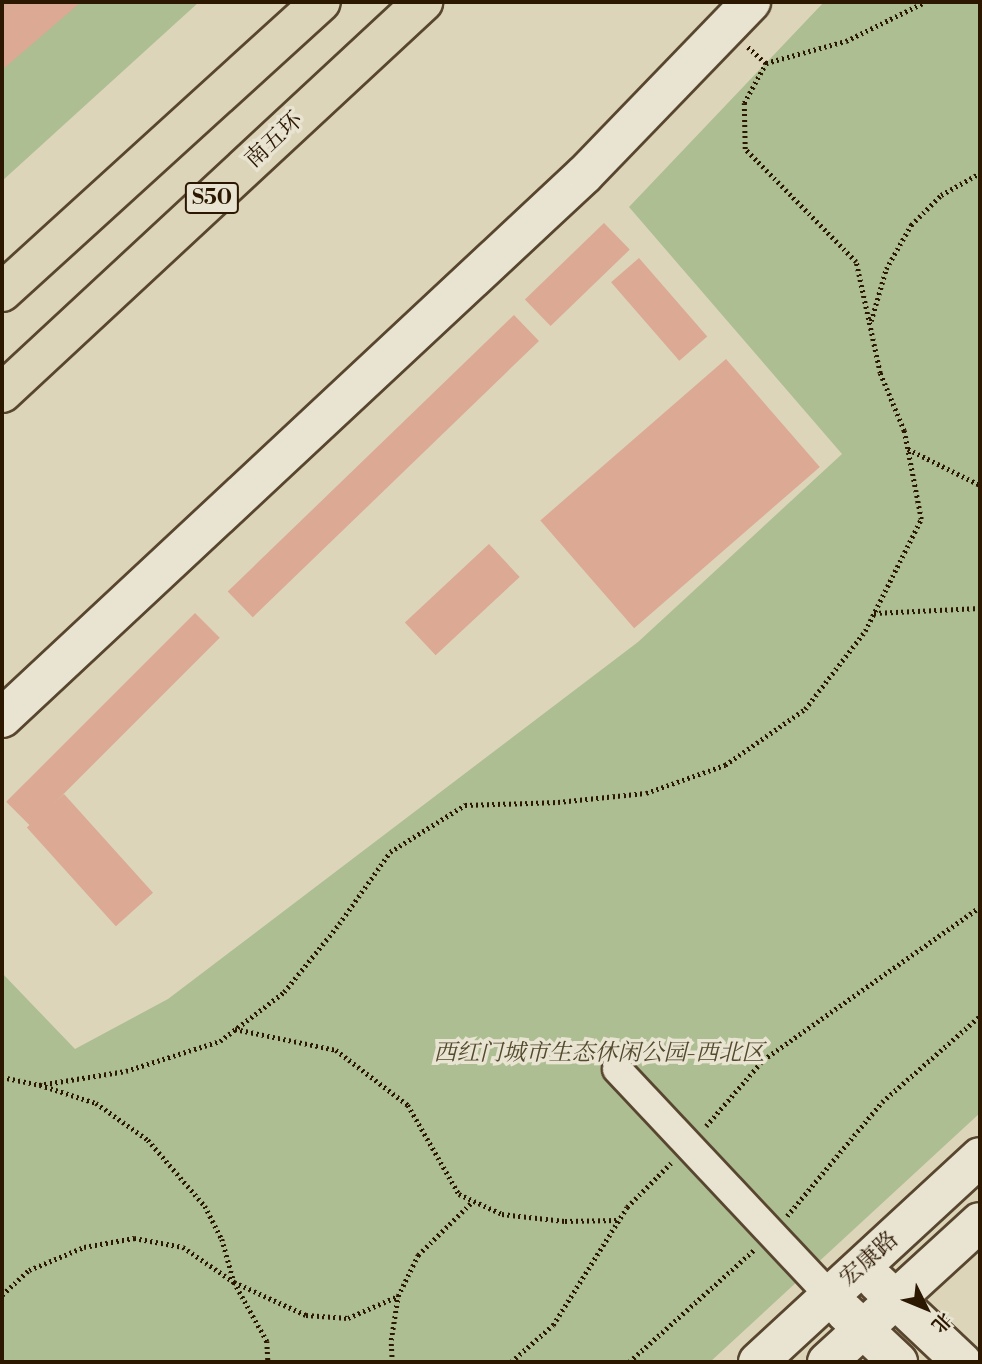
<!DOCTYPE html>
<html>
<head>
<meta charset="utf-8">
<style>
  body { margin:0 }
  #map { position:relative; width:982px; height:1364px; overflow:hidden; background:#ddd5b9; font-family:"Libre Bodoni","Noto Serif SC",serif }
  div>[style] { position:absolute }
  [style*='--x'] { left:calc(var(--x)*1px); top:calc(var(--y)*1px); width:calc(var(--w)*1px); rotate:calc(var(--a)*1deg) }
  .green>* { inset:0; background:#adbe92 }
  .building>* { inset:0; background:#dba994; transform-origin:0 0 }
  .path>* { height:4.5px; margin-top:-2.25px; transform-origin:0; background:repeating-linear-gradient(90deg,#2c1700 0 2px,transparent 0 5.5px) }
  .roads { filter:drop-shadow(2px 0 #58462e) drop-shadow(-2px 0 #58462e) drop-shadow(0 2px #58462e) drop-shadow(0 -2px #58462e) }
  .street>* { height:28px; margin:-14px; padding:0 14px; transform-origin:14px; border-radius:14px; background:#e9e4d2 }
  .secondary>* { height:38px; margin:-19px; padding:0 19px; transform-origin:19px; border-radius:19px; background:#e9e4d2 }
  .highway>* { height:38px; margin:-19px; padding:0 19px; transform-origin:19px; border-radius:19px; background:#ddd5b9 }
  span { translate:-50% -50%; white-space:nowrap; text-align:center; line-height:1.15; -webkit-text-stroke:7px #e9e4d2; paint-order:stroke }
  .shield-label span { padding:2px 5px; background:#e9e4d2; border:2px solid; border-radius:5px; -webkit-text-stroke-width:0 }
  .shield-label { font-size:21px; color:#2c1700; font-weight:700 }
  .street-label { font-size:23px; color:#2c1700 }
  .park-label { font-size:23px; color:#53492c; font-style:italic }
  .frame { position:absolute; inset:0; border:4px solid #2c1700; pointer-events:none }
  .north { position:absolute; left:891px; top:1273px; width:70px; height:70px; -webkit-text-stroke:5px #e9e4d2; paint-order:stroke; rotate:133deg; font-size:19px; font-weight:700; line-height:28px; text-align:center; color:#2c1700 }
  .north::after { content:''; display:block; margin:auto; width:24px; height:32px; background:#2c1700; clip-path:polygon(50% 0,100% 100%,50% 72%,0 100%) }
</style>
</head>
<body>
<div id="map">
  <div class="green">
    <i style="clip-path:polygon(2px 2px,199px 2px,2px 181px)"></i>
    <i style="clip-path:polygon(824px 2px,980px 2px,980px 1113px,710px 1362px,2px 1362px,2px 973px,75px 1049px,168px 999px,638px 642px,842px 454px,629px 207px)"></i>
  </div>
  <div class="building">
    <i style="clip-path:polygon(2px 2px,81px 2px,2px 70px)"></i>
    <i style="left:604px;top:223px;width:37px;height:110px;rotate:46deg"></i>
    <i style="left:639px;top:258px;width:104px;height:37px;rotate:49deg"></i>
    <i style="left:514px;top:315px;width:36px;height:398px;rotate:46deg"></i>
    <i style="left:726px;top:359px;width:143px;height:246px;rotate:49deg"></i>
    <i style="left:489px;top:544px;width:45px;height:115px;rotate:47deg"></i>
    <i style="left:195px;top:613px;width:35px;height:267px;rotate:45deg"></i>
    <i style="left:64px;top:794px;width:133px;height:50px;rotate:48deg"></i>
  </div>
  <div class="path">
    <i style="--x:748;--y:47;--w:24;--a:42"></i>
    <i style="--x:871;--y:321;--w:54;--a:-73.9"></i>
    <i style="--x:886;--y:269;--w:51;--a:-60.4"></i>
    <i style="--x:911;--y:225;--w:42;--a:-45"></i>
    <i style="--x:941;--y:195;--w:45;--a:-29.4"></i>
    <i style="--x:908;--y:449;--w:80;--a:26.6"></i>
    <i style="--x:874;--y:613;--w:106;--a:-2.7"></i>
    <i style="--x:235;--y:1029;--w:103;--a:11.7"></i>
    <i style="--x:336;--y:1050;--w:91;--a:37.4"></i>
    <i style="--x:408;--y:1105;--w:103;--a:60.2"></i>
    <i style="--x:459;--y:1194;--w:47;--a:24.9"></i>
    <i style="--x:502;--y:1214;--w:63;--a:6.3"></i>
    <i style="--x:565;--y:1221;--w:52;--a:-1.1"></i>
    <i style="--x:2;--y:1077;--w:38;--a:12"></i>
    <i style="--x:39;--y:1085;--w:88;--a:-9.1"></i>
    <i style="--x:126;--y:1071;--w:99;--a:-17.7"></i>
    <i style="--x:220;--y:1041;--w:81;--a:-37.4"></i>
    <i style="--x:284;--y:992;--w:87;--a:-51"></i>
    <i style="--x:339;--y:924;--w:88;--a:-54.7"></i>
    <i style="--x:390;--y:852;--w:89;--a:-32.1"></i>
    <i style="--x:465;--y:805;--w:93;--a:-1.8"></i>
    <i style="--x:558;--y:802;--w:88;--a:-5.8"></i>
    <i style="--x:646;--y:793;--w:84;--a:-19.5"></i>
    <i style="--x:725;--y:765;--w:98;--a:-35"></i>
    <i style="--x:805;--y:709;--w:98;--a:-52.4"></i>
    <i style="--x:865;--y:631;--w:125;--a:-63.4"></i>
    <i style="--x:921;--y:519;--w:90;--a:-100.9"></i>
    <i style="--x:904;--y:431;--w:63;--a:-112.5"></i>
    <i style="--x:880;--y:373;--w:114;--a:-102.2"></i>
    <i style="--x:856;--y:262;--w:158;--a:-134.5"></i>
    <i style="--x:745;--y:149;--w:46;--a:-91.2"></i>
    <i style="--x:744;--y:103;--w:46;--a:-61.2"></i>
    <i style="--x:766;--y:63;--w:83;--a:-15.4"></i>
    <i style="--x:846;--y:41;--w:88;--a:-26.3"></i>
    <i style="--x:40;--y:1085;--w:59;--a:17.8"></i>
    <i style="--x:96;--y:1103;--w:64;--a:35.4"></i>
    <i style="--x:148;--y:1140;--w:87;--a:49.2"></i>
    <i style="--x:205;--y:1206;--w:37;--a:63"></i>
    <i style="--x:222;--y:1239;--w:45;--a:74.4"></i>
    <i style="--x:234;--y:1282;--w:79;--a:24.6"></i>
    <i style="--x:306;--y:1315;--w:42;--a:4.1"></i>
    <i style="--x:348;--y:1318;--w:55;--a:-23.7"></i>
    <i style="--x:398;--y:1296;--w:46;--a:-64"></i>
    <i style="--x:418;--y:1255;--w:77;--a:-44.5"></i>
    <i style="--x:706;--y:1126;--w:87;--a:-49.2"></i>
    <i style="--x:763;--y:1060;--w:266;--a:-35.2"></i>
    <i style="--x:787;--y:1216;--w:148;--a:-50.2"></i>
    <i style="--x:882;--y:1102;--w:130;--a:-41.3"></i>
    <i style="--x:2;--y:1295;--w:37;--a:-43"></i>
    <i style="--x:29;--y:1270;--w:60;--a:-22.7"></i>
    <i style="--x:84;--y:1247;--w:51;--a:-10.2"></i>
    <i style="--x:134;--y:1238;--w:50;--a:10.4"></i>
    <i style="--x:183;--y:1247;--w:62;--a:34.5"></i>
    <i style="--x:234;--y:1282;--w:68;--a:60.8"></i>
    <i style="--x:267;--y:1341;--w:21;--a:87"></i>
    <i style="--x:392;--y:1362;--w:22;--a:-93"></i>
    <i style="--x:391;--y:1340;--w:45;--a:-81"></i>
    <i style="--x:511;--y:1362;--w:56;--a:-41.4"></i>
    <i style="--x:553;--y:1325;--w:139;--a:-57.9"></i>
    <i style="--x:627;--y:1207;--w:62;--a:-45"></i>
    <i style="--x:629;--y:1362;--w:168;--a:-41.9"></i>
  </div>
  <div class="roads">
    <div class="street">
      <i style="--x:617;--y:1069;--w:310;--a:46.8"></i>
    </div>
    <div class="secondary">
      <i style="--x:2;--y:718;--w:797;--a:-43.02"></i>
      <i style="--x:585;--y:174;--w:239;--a:-46"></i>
      <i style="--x:877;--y:1282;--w:117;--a:43.3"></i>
      <i style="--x:845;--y:1312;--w:73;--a:43.3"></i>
      <i style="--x:758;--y:1362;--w:302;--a:-42.7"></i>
      <i style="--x:827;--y:1362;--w:207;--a:-42.5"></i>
    </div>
    <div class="highway">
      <i style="--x:2;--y:292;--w:431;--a:-42.3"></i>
      <i style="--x:2;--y:393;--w:575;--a:-42.88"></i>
    </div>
  </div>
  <div class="shield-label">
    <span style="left:212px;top:198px">S50</span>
  </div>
  <div class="street-label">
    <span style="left:274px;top:140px;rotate:-43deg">南五环</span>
    <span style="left:869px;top:1259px;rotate:-42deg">宏康路</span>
  </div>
  <div class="park-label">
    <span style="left:599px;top:1053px">西红门城市生态休闲公园-西北区</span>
  </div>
  <div class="frame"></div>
  <div class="north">北</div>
</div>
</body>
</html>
